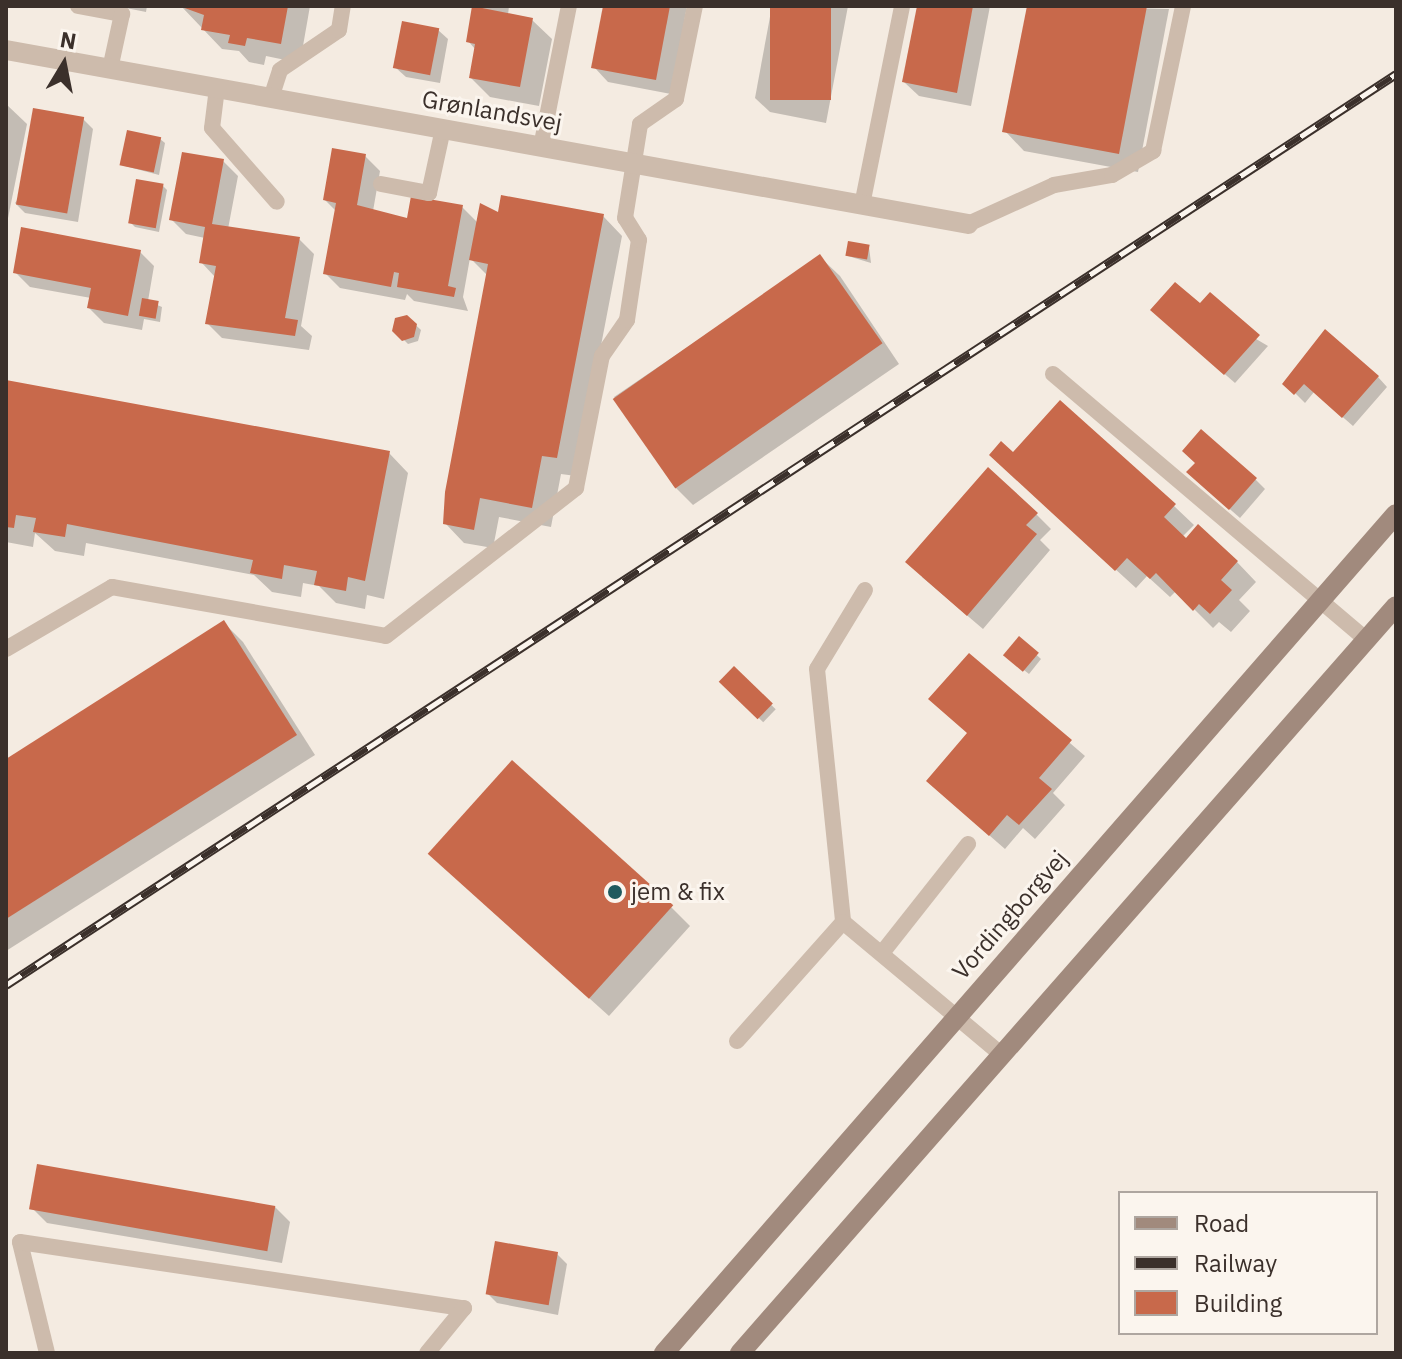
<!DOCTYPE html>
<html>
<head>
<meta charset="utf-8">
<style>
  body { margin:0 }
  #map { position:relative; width:1402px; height:1359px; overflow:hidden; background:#f4ebe1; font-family:"IBM Plex Sans",sans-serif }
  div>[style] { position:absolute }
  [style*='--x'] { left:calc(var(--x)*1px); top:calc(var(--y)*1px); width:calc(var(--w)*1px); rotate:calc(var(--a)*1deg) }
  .shadow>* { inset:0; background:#0003; transform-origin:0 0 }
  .building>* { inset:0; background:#c8694b; transform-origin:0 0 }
  .service>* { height:16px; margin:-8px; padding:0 8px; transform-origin:8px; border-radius:8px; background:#cdbbac }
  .minor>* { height:20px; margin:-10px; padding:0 10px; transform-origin:10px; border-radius:10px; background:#cdbbac }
  .secondary>* { height:20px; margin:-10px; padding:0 10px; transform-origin:10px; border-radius:10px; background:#a18a7d }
  .rail>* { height:9px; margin-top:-4.5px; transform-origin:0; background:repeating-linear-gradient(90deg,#fbf5ee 0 18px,#3b302b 0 36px); box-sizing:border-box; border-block:2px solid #3b302b }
  .dots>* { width:22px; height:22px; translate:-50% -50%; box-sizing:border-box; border:4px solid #fbf5ee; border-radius:50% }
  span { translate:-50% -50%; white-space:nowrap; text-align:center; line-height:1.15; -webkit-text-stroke:6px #fbf5ee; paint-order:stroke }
  .street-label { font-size:24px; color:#3b302b }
  .poi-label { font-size:24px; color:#3b302b }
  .left { translate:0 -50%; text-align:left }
  .frame { position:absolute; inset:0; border:8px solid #3b302b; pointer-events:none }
  .legend { position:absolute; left:1118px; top:1191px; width:260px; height:144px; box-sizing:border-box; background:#fbf5ee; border:2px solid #aea6a0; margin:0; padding:10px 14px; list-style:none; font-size:24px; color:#3b302b }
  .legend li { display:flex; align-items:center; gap:16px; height:40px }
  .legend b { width:40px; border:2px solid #aea6a0 }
  .north { position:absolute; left:24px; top:24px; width:80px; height:80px; -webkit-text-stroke:6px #fbf5ee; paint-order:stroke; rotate:10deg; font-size:22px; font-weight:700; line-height:32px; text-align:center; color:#3b302b }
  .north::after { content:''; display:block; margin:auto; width:28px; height:36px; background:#3b302b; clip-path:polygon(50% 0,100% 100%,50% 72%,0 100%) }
</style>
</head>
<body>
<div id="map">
  <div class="shadow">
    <i style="clip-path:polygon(116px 6px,147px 6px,146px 12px)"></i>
    <i style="clip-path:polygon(181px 6px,310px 6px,300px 63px,266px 56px,264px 65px,249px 62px,239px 51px,222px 49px)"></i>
    <i style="clip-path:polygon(474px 6px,509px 6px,508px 15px,532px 20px,552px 39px,539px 106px,490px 97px,471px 78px,476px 50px,468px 41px)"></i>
    <i style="clip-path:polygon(605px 6px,687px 6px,671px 94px,608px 82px,594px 67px)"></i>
    <i style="clip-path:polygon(772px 6px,848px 6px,826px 123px,770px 112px,755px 98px)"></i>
    <i style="clip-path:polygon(919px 6px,990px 6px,971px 106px,919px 96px,904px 82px)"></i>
    <i style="clip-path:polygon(1031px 6px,1169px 9px,1138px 172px,1024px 151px,1005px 131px)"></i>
    <i style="clip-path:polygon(438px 30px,448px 39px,440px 83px,406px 77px,396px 68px)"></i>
    <i style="clip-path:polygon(6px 104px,27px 124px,6px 228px)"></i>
    <i style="clip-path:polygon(83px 119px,93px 129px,78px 222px,25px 213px,15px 203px)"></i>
    <i style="clip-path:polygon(160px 139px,165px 143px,159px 175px,125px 166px)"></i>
    <i style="clip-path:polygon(365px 156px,380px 171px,373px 211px,408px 220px,462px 207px,478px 223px,499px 214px,603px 216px,622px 236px,576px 476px,561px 474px,551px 527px,499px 517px,493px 548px,464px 543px,445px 523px,488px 276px,470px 258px,463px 297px,468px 311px,414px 301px,407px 294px,405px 300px,340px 288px,325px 273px,336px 211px,325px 200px)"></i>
    <i style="clip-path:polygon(223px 161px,238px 176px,228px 229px,299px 239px,314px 254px,301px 326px,312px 336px,309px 350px,222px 338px,208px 324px,216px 278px,201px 262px,205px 238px,186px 234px,171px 219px)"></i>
    <i style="clip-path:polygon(163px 186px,167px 190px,159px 232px,135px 227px,130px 222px)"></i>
    <i style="clip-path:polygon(869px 247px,871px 263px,848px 256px)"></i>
    <i style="clip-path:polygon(140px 252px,154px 266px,148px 301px,162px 307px,160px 322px,144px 319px,142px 330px,104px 323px,89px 308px,91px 298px,30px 287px,15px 272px)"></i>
    <i style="clip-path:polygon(820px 257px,840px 276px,899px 364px,693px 505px,674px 486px,614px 397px)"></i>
    <i style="clip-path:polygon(1200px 306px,1268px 346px,1235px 383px,1162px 319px)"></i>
    <i style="clip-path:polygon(407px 317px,421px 330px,418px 341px,408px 344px,394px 330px)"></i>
    <i style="clip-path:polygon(1378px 377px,1387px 387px,1353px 426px,1314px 392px,1305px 403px,1285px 383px)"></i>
    <i style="clip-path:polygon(6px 382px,389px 453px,408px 473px,384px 599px,367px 595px,365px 609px,336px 603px,319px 586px,303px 583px,301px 597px,272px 592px,254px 575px,86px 543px,84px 556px,55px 551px,35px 533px,33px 547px,6px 542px)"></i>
    <i style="clip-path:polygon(1014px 454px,1174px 506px,1194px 525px,1182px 537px,1237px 562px,1256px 582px,1239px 600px,1250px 611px,1231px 632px,1219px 622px,1213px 628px,1176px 591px,1170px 597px,1147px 576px,1136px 588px,1011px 474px)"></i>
    <i style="clip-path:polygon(1255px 479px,1265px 489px,1240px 518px,1199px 482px)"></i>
    <i style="clip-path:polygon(1036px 514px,1051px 529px,1040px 540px,1050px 550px,983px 629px,922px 577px)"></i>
    <i style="clip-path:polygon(224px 623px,243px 642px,315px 755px,6px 951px,6px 761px)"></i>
    <i style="clip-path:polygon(1019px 639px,1041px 659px,1029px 674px,1010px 659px)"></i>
    <i style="clip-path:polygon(969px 656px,1085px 756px,1053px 793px,1065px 805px,1035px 839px,1023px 828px,1005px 849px,943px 795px,969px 734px)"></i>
    <i style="left:734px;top:669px;width:58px;height:18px;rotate:44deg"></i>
    <i style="clip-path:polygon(449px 872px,671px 907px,690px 926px,609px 1016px)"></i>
    <i style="clip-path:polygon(275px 1207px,290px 1222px,282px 1263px,47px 1223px,32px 1208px)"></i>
    <i style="clip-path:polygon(557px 1254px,567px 1264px,558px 1315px,497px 1303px,487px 1293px)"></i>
  </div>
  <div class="building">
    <i style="clip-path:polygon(179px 6px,288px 6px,281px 44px,247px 38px,245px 46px,228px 43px,230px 35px,201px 30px,204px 15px)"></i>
    <i style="clip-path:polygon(472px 6px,533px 18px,520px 87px,469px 78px,475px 44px,466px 42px)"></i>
    <i style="clip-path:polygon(603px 6px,670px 6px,656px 80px,591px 68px)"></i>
    <i style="left:770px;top:6px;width:61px;height:94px"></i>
    <i style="clip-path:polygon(917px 6px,973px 6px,957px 93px,902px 82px)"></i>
    <i style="clip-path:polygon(1027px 6px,1147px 6px,1119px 154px,1002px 132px)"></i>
    <i style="left:402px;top:21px;width:38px;height:48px;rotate:11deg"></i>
    <i style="left:33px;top:108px;width:52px;height:98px;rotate:10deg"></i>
    <i style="left:127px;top:130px;width:35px;height:36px;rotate:12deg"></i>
    <i style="clip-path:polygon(332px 148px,366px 154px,357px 205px,407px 218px,411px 196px,463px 205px,448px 286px,456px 288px,454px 297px,397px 287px,399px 273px,394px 272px,391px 287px,323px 274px,336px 203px,323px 200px)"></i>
    <i style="clip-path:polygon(182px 152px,224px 159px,212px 224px,300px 237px,285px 318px,298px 320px,295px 336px,205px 324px,216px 266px,199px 263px,205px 227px,169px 220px)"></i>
    <i style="left:136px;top:179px;width:28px;height:45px;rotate:10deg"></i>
    <i style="clip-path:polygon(501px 195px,604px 214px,557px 458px,542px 456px,532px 508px,480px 498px,474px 530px,443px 524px,445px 492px,488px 264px,469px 260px,480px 203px,498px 212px)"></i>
    <i style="clip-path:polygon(21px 227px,141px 250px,128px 316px,87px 308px,91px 288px,13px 273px)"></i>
    <i style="left:848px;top:241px;width:22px;height:15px;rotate:10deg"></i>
    <i style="left:820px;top:254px;width:109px;height:253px;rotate:55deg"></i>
    <i style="clip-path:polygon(1175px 282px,1200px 303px,1210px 292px,1260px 335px,1224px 375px,1150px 310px)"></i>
    <i style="left:142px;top:298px;width:17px;height:18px;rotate:10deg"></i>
    <i style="clip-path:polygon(407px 315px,417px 324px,414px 337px,402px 341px,392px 331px,395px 318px)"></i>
    <i style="clip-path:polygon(1325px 329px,1379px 376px,1342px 418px,1304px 384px,1294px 395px,1282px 384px)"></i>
    <i style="clip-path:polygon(6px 380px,390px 451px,365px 581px,348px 577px,346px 591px,314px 585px,317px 571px,284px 565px,282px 579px,250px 573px,253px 560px,67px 524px,65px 537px,33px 532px,36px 518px,16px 515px,14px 528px,6px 527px)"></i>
    <i style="clip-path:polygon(1060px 400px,1176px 504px,1164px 517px,1186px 538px,1198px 524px,1238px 561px,1221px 580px,1232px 590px,1210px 614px,1199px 604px,1193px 611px,1156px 573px,1150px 579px,1127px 558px,1115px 571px,989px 455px,1001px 441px,1013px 452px)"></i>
    <i style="clip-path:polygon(1201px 429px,1257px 478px,1229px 510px,1186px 472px,1195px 463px,1182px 451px)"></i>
    <i style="clip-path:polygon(988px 467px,1038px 513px,1026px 525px,1037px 534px,967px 616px,905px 562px)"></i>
    <i style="clip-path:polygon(224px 620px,297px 735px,6px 919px,6px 759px)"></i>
    <i style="left:1019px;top:636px;width:26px;height:25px;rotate:40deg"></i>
    <i style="clip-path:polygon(969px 653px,1072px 740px,1039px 778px,1052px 789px,1019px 825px,1007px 815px,989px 836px,926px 781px,967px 733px,928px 699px)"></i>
    <i style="left:734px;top:666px;width:54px;height:22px;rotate:44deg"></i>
    <i style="left:512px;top:760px;width:217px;height:126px;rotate:42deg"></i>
    <i style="left:37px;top:1164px;width:242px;height:46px;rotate:10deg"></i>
    <i style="left:495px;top:1241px;width:64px;height:54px;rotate:10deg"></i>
  </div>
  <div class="service">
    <i style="--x:78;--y:6;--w:45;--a:10.3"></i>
    <i style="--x:122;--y:14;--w:56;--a:102.3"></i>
    <i style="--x:217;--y:88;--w:40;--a:97.1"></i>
    <i style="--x:212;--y:128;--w:98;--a:48.7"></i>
    <i style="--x:271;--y:98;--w:29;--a:-72"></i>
    <i style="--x:280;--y:70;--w:71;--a:-34.1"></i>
    <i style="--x:339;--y:30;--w:24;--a:-81"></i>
    <i style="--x:541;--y:147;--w:144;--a:-78.8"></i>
    <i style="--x:381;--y:184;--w:49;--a:10.6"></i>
    <i style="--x:429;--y:193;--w:66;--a:-77.7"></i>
    <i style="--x:862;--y:205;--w:203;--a:-78.6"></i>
    <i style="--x:968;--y:224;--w:94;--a:-24.4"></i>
    <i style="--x:1054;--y:185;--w:59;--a:-9.8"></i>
    <i style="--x:1112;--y:175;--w:48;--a:-30.3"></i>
    <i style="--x:1153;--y:151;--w:148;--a:-78.3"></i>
    <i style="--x:1053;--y:374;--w:410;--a:40.3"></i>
    <i style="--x:865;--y:590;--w:92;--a:121.3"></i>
    <i style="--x:817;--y:669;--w:254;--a:84.1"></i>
    <i style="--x:843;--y:922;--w:207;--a:39.9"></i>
    <i style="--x:6;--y:649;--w:123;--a:-30.3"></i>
    <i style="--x:112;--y:587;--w:278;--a:10.1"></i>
    <i style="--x:386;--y:636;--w:241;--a:-37.9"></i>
    <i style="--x:576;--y:488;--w:135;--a:-78.9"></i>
    <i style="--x:602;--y:356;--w:44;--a:-55.2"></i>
    <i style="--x:627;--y:320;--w:81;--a:-81.5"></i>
    <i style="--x:639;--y:240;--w:26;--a:-122"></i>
    <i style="--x:625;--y:218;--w:95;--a:-80.9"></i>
    <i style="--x:640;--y:124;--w:44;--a:-34.8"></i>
    <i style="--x:676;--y:99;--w:95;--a:-78.5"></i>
    <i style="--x:882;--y:953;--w:139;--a:-51.7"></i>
    <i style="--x:737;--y:1041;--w:159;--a:-48.3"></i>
    <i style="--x:47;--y:1353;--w:114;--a:-103.7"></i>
    <i style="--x:20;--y:1242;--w:449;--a:8.5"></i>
    <i style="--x:464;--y:1308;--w:58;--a:129.4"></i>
  </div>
  <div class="minor">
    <i style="--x:6;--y:50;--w:978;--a:10.25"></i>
  </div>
  <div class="secondary">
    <i style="--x:664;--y:1353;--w:1113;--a:-48.9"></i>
    <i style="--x:740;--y:1353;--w:994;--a:-48.71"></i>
  </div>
  <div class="rail">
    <i style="--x:6;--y:985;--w:1662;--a:-33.24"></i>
  </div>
  <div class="dots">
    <i style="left:615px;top:892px;background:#1f5a5e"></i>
  </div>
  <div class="street-label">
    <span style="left:492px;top:111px;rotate:10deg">Grønlandsvej</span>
    <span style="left:1010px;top:915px;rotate:-49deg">Vordingborgvej</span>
  </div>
  <div class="poi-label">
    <span class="left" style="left:631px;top:892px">jem &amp; fix</span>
  </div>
  <div class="frame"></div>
  <ul class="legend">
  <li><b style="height:10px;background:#a18a7d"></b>Road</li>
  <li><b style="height:10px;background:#3b302b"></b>Railway</li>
  <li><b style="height:22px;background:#c8694b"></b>Building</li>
  </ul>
  <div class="north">N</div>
</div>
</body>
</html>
